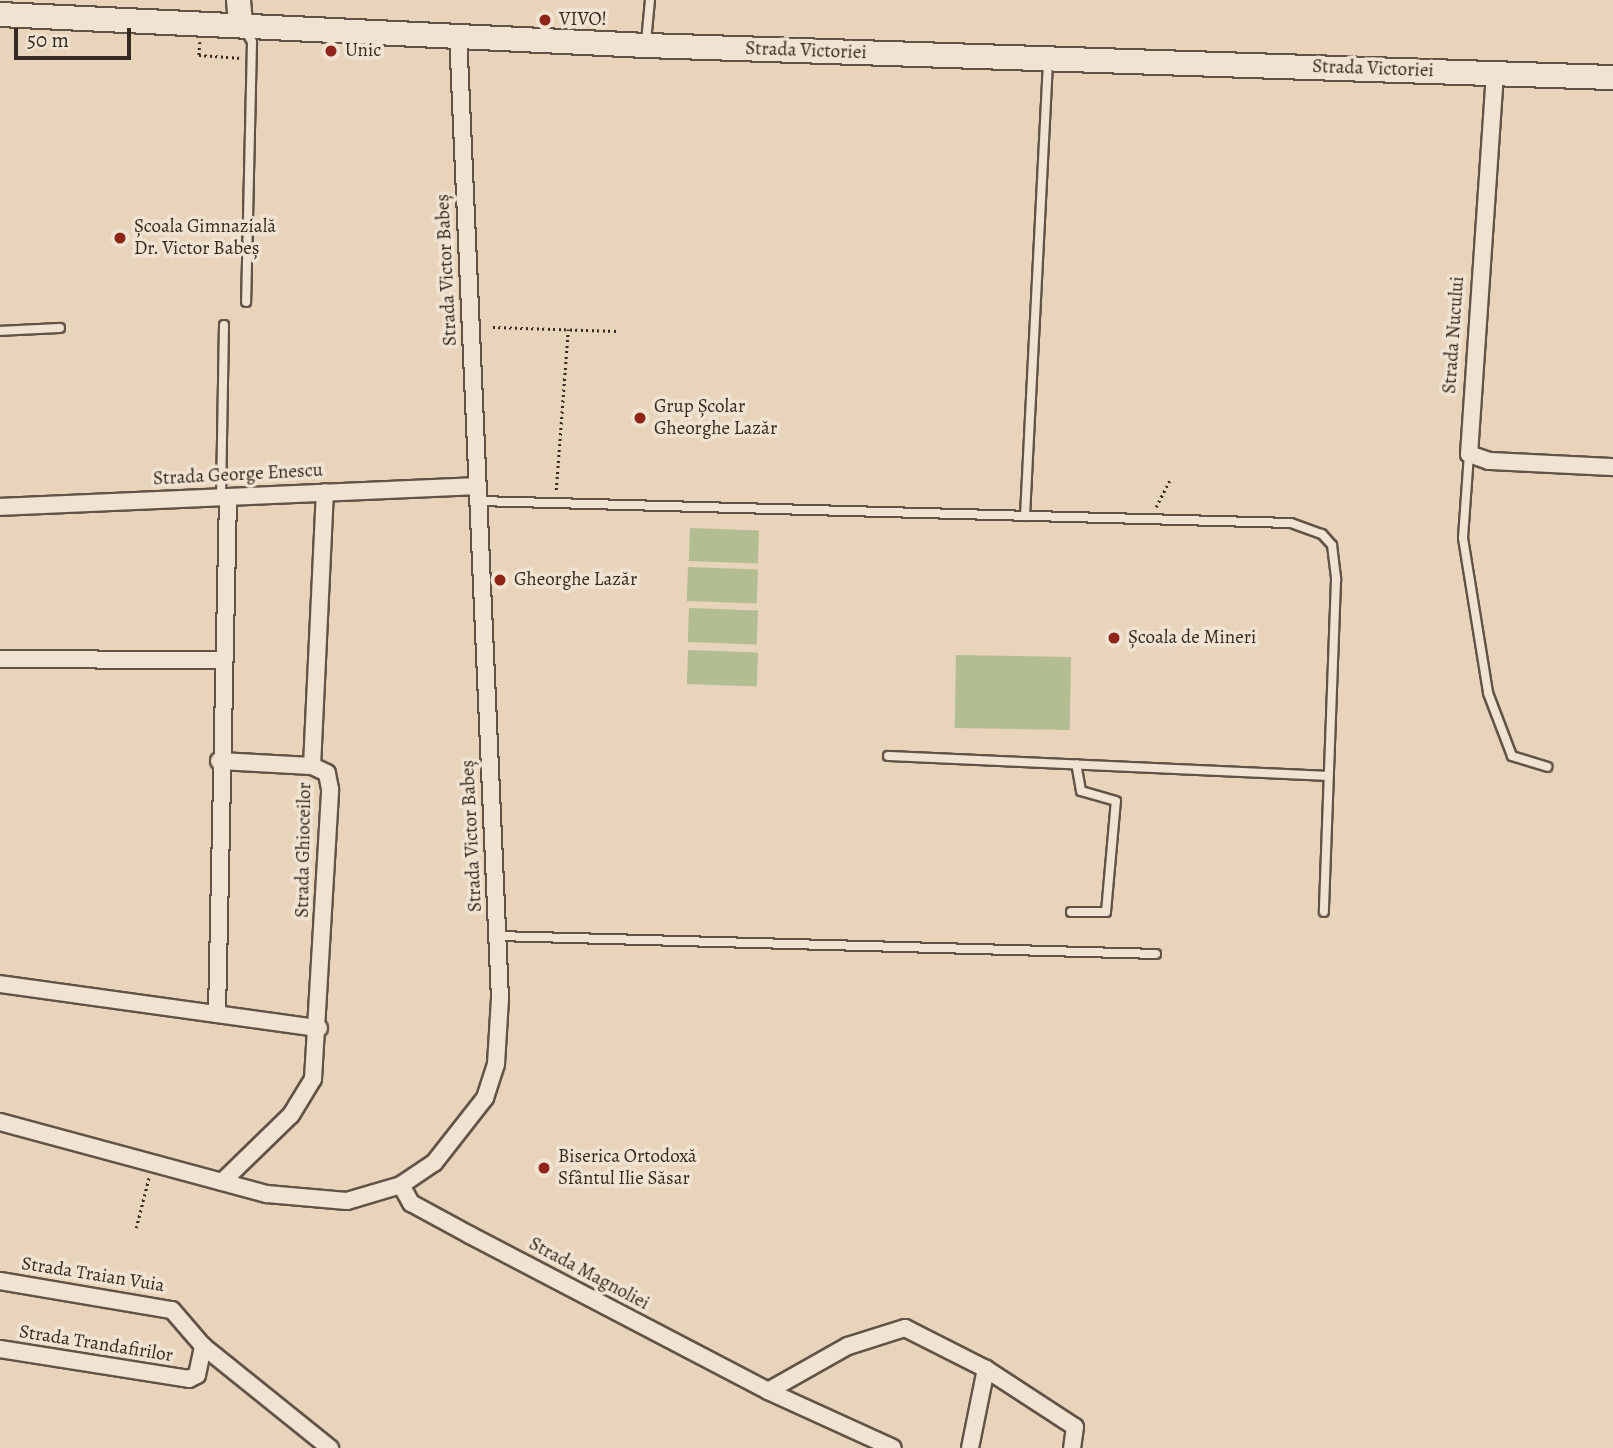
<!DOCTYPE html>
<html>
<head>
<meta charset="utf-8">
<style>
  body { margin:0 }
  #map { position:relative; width:1613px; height:1448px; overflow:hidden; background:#e8d4ba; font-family:Alegreya,serif }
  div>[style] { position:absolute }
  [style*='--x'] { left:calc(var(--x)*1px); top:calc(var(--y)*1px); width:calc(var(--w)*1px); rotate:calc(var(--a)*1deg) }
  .green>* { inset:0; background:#b2bd92; transform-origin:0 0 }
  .path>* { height:2.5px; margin-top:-1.25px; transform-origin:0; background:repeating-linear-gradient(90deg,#342a21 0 2px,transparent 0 5.5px) }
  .roads { filter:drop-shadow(2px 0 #615447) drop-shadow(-2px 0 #615447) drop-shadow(0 2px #615447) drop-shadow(0 -2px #615447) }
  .lane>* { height:8px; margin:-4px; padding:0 4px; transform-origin:4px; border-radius:4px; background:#f0e3d2 }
  .street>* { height:16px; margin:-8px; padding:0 8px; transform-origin:8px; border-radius:8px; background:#f0e3d2 }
  .secondary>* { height:23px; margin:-11.5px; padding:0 11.5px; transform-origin:11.5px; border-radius:11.5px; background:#f0e3d2 }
  .dots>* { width:19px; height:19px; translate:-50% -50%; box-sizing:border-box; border:4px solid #f0e3d2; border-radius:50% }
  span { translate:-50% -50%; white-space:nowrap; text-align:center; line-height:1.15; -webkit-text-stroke:7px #f0e3d2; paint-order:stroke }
  .poi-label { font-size:19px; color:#342a21 }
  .left { translate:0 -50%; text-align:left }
  .street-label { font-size:19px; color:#342a21 }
  .scale { position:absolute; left:14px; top:28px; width:117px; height:32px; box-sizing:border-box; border:4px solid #342a21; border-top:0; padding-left:9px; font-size:21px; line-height:24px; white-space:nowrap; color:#342a21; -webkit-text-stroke:5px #f0e3d2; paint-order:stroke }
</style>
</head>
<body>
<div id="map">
  <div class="green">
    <i style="left:690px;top:528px;width:69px;height:33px;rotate:2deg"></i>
    <i style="left:688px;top:567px;width:70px;height:34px;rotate:2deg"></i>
    <i style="left:689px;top:608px;width:69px;height:34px;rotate:2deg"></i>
    <i style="left:688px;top:650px;width:70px;height:34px;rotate:2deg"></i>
    <i style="left:956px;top:655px;width:115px;height:73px;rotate:1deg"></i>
  </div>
  <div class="path">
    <i style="--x:200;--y:42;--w:13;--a:94"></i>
    <i style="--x:199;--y:55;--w:43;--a:4"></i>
    <i style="--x:493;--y:327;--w:124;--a:1.8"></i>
    <i style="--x:556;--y:490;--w:161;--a:-85.7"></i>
    <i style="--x:1156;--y:507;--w:31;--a:-63"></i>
    <i style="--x:136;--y:1228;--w:53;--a:-75.7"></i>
  </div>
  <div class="roads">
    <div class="lane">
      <i style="--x:245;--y:30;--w:14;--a:60"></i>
      <i style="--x:252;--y:42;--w:260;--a:91.3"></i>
      <i style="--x:646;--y:42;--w:42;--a:-84.6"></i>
      <i style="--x:0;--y:331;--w:60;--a:-2.9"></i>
      <i style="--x:1469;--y:454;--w:84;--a:94.1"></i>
      <i style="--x:1463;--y:538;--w:157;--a:80.8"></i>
      <i style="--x:1488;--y:693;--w:67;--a:69.1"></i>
      <i style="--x:1512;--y:756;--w:37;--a:17"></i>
      <i style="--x:221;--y:497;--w:172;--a:-89"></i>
      <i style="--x:478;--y:501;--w:813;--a:1.55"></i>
      <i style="--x:1291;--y:523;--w:33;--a:20"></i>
      <i style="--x:1322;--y:534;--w:15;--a:48"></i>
      <i style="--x:1332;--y:545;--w:35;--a:83"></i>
      <i style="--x:1336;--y:580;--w:332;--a:92.1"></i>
      <i style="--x:1025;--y:516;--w:456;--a:-87.1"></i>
      <i style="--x:888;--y:756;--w:438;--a:2.6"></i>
      <i style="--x:1071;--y:912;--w:35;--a:0"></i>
      <i style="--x:1106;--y:912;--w:111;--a:-84.9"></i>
      <i style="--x:1116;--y:801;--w:36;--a:-164"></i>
      <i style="--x:1081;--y:791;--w:27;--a:-100"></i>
      <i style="--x:497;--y:936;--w:659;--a:1.56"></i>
    </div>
    <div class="street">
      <i style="--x:1495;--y:73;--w:382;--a:93.9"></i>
      <i style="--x:1469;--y:454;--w:21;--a:19"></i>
      <i style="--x:1489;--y:461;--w:124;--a:2.8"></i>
      <i style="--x:0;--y:507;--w:477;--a:-2.5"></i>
      <i style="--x:0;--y:659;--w:223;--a:0.3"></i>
      <i style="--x:219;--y:761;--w:93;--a:3.1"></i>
      <i style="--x:0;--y:984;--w:322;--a:7.9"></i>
      <i style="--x:217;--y:1014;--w:517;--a:-88.78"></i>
      <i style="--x:0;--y:1122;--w:277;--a:15.1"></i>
      <i style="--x:267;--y:1194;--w:80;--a:5"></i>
      <i style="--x:347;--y:1201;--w:56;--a:-16.5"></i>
      <i style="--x:401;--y:1185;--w:40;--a:-34"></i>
      <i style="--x:434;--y:1163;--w:83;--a:-51.9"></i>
      <i style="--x:485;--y:1098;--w:36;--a:-72"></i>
      <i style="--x:496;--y:1064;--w:65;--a:-86.5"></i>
      <i style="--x:500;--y:999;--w:966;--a:-92.49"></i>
      <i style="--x:222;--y:1182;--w:96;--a:-44.2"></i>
      <i style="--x:291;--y:1115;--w:42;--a:-58.6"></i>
      <i style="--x:313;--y:1079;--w:290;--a:-86.6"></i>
      <i style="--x:330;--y:789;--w:16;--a:-101"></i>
      <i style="--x:327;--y:773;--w:17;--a:-155"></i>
      <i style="--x:312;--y:766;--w:274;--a:-87.3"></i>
      <i style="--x:401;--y:1185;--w:21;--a:61"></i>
      <i style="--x:411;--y:1203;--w:67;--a:28.5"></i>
      <i style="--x:470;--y:1235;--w:336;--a:27.6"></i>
      <i style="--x:768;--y:1391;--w:137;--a:24.5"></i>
      <i style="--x:0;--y:1281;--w:174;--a:9.6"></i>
      <i style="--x:172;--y:1310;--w:48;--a:49.3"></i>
      <i style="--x:203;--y:1346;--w:163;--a:38.8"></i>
      <i style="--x:0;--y:1349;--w:191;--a:9"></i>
      <i style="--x:189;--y:1379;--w:9;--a:-27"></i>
      <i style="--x:197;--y:1375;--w:30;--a:-78"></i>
      <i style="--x:768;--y:1391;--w:92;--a:-29.4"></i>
      <i style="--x:848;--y:1346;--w:60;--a:-17.5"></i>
      <i style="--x:905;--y:1328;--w:91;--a:26.8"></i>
      <i style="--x:986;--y:1369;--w:106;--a:33.1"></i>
      <i style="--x:1075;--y:1427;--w:21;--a:98"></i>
      <i style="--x:970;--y:1448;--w:81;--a:-78.6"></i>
    </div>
    <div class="secondary">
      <i style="--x:238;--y:0;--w:21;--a:85"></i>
      <i style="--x:0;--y:14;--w:647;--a:2.75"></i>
      <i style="--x:646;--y:45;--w:968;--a:1.9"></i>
    </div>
  </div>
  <div class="dots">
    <i style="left:545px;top:20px;background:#8f2418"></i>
    <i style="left:331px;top:51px;background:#8f2418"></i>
    <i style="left:120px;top:238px;background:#8f2418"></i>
    <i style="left:640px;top:418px;background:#8f2418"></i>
    <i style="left:500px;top:580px;background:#8f2418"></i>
    <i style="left:1114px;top:638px;background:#8f2418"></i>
    <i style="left:544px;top:1168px;background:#8f2418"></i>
  </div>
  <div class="poi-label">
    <span class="left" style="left:559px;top:20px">VIVO!</span>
    <span class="left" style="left:345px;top:51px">Unic</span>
    <span class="left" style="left:134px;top:238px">Școala Gimnazială<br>Dr. Victor Babeș</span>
    <span class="left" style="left:654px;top:418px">Grup Școlar<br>Gheorghe Lazăr</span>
    <span class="left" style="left:514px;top:580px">Gheorghe Lazăr</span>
    <span class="left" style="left:1128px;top:638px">Școala de Mineri</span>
    <span class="left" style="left:558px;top:1168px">Biserica Ortodoxă<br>Sfântul Ilie Săsar</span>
  </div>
  <div class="street-label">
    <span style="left:806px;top:51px;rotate:2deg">Strada Victoriei</span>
    <span style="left:1373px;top:69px;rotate:2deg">Strada Victoriei</span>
    <span style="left:447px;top:270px;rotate:-93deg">Strada Victor Babeș</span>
    <span style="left:1454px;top:335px;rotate:-86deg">Strada Nucului</span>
    <span style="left:238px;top:475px;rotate:-3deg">Strada George Enescu</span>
    <span style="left:472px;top:836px;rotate:-93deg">Strada Victor Babeș</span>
    <span style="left:304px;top:850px;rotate:-89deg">Strada Ghioceilor</span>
    <span style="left:589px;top:1274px;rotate:28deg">Strada Magnoliei</span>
    <span style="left:93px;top:1275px;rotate:9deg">Strada Traian Vuia</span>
    <span style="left:96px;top:1344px;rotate:9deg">Strada Trandafirilor</span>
  </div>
  <div class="scale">50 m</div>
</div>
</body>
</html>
